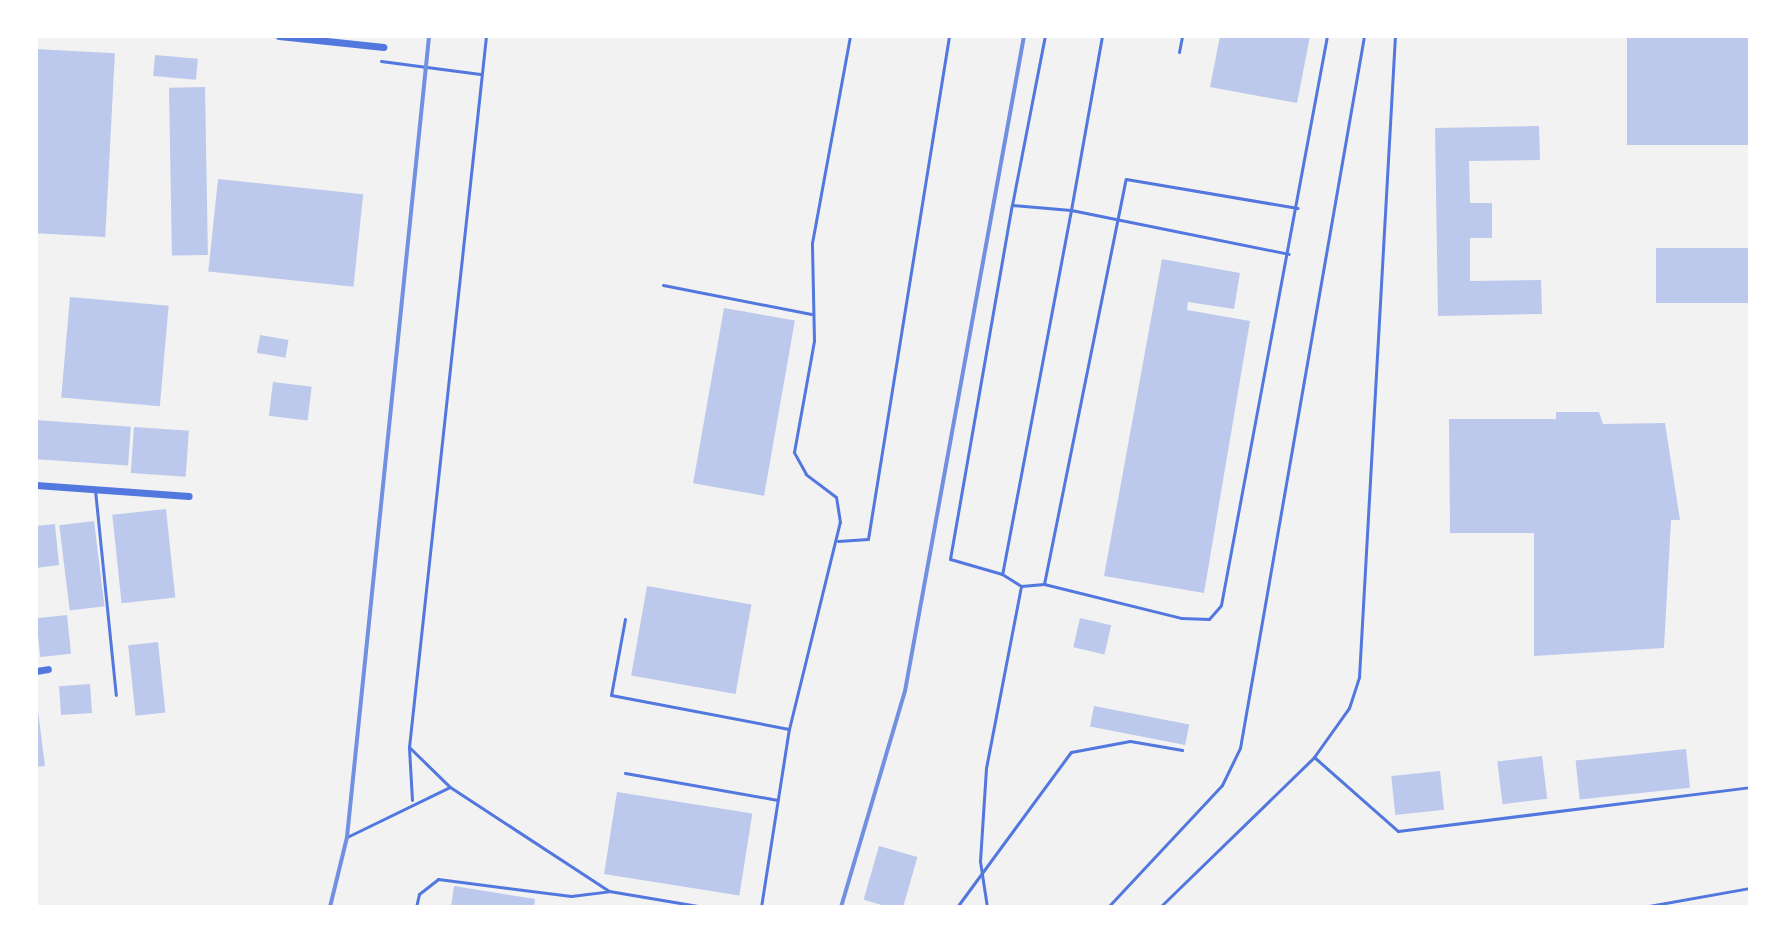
<!DOCTYPE html>
<html>
<head>
<meta charset="utf-8">
<style>
  body { margin:0 }
  #map { position:relative; width:1786px; height:943px; overflow:hidden; background:#f2f2f2; font-family:Mulish,sans-serif }
  div>[style] { position:absolute }
  [style*='--x'] { left:calc(var(--x)*1px); top:calc(var(--y)*1px); width:calc(var(--w)*1px); rotate:calc(var(--a)*1deg) }
  .building>* { inset:0; background:#bdc9ec; transform-origin:0 0 }
  .service>* { height:3px; margin:-1.5px; padding:0 1.5px; transform-origin:1.5px; border-radius:1.5px; background:#5277de }
  .minor>* { height:7px; margin:-3.5px; padding:0 3.5px; transform-origin:3.5px; border-radius:3.5px; background:#5277de }
  .rail>* { height:4px; margin:-2px; padding:0 2px; transform-origin:2px; border-radius:2px; background:#7290e2 }
  span { translate:-50% -50%; white-space:nowrap; text-align:center; line-height:1.15; -webkit-text-stroke:8px #fff; paint-order:stroke }
  .frame { position:absolute; inset:0; border:38px solid #fff; pointer-events:none }
</style>
</head>
<body>
<div id="map">
  <div class="building">
    <i style="clip-path:polygon(1220px 36px,1310px 36px,1297px 103px,1210px 87px)"></i>
    <i style="left:1627px;top:36px;width:123px;height:109px"></i>
    <i style="left:36px;top:49px;width:79px;height:184px;rotate:3deg"></i>
    <i style="left:155px;top:55px;width:43px;height:21px;rotate:5deg"></i>
    <i style="left:205px;top:87px;width:168px;height:36px;rotate:89deg"></i>
    <i style="clip-path:polygon(1539px 126px,1540px 160px,1469px 161px,1470px 203px,1492px 203px,1492px 238px,1470px 238px,1470px 281px,1541px 280px,1542px 314px,1438px 316px,1435px 128px)"></i>
    <i style="left:218px;top:179px;width:146px;height:93px;rotate:6deg"></i>
    <i style="left:1750px;top:248px;width:55px;height:94px;rotate:90deg"></i>
    <i style="clip-path:polygon(1162px 259px,1240px 273px,1234px 309px,1188px 302px,1187px 310px,1250px 321px,1204px 593px,1104px 576px)"></i>
    <i style="left:70px;top:297px;width:99px;height:101px;rotate:5deg"></i>
    <i style="left:724px;top:308px;width:72px;height:178px;rotate:10deg"></i>
    <i style="left:260px;top:335px;width:29px;height:18px;rotate:10deg"></i>
    <i style="left:273px;top:382px;width:39px;height:34px;rotate:7deg"></i>
    <i style="clip-path:polygon(1556px 412px,1599px 412px,1603px 424px,1665px 423px,1680px 520px,1671px 520px,1664px 648px,1534px 656px,1534px 533px,1450px 533px,1449px 419px,1556px 419px)"></i>
    <i style="left:36px;top:420px;width:95px;height:39px;rotate:4deg"></i>
    <i style="left:134px;top:427px;width:55px;height:46px;rotate:4deg"></i>
    <i style="left:166px;top:509px;width:89px;height:54px;rotate:84deg"></i>
    <i style="left:94px;top:521px;width:86px;height:35px;rotate:83deg"></i>
    <i style="clip-path:polygon(55px 524px,59px 565px,36px 568px,36px 526px)"></i>
    <i style="left:647px;top:586px;width:106px;height:91px;rotate:10deg"></i>
    <i style="left:67px;top:615px;width:39px;height:31px;rotate:84deg"></i>
    <i style="left:1080px;top:618px;width:32px;height:30px;rotate:13deg"></i>
    <i style="left:158px;top:642px;width:71px;height:30px;rotate:84deg"></i>
    <i style="left:90px;top:684px;width:29px;height:31px;rotate:86deg"></i>
    <i style="clip-path:polygon(36px 695px,45px 766px,36px 767px)"></i>
    <i style="left:1094px;top:706px;width:97px;height:21px;rotate:11deg"></i>
    <i style="left:1686px;top:749px;width:39px;height:111px;rotate:84deg"></i>
    <i style="left:1542px;top:756px;width:43px;height:45px;rotate:83deg"></i>
    <i style="left:1440px;top:771px;width:39px;height:49px;rotate:84deg"></i>
    <i style="left:617px;top:792px;width:137px;height:83px;rotate:9deg"></i>
    <i style="left:879px;top:846px;width:40px;height:56px;rotate:16deg"></i>
    <i style="clip-path:polygon(454px 886px,535px 899px,534px 907px,451px 907px)"></i>
  </div>
  <div class="service">
    <i style="--x:486;--y:36;--w:715;--a:96.18"></i>
    <i style="--x:409;--y:747;--w:57;--a:44.3"></i>
    <i style="--x:450;--y:787;--w:190;--a:33.2"></i>
    <i style="--x:609;--y:891;--w:96;--a:9.6"></i>
    <i style="--x:1102;--y:36;--w:177;--a:100.1"></i>
    <i style="--x:1071;--y:210;--w:222;--a:11.4"></i>
    <i style="--x:1179;--y:52;--w:16;--a:-79"></i>
    <i style="--x:381;--y:61;--w:100;--a:7.5"></i>
    <i style="--x:1012;--y:205;--w:172;--a:-79"></i>
    <i style="--x:663;--y:285;--w:151;--a:11.1"></i>
    <i style="--x:95;--y:490;--w:206;--a:84.2"></i>
    <i style="--x:838;--y:541;--w:30;--a:-4"></i>
    <i style="--x:868;--y:539;--w:509;--a:-80.85"></i>
    <i style="--x:1002;--y:574;--w:54;--a:-163.9"></i>
    <i style="--x:950;--y:559;--w:359;--a:-80.1"></i>
    <i style="--x:1012;--y:205;--w:59;--a:4.8"></i>
    <i style="--x:1071;--y:210;--w:370;--a:100.7"></i>
    <i style="--x:1002;--y:574;--w:22;--a:32"></i>
    <i style="--x:1044;--y:584;--w:413;--a:-78.6"></i>
    <i style="--x:1126;--y:179;--w:174;--a:9.6"></i>
    <i style="--x:625;--y:619;--w:77;--a:100.4"></i>
    <i style="--x:611;--y:695;--w:181;--a:10.8"></i>
    <i style="--x:409;--y:748;--w:52;--a:86.7"></i>
    <i style="--x:1314;--y:757;--w:112;--a:41.4"></i>
    <i style="--x:1398;--y:831;--w:355;--a:-7.1"></i>
    <i style="--x:625;--y:773;--w:155;--a:10"></i>
    <i style="--x:347;--y:837;--w:114;--a:-25.9"></i>
    <i style="--x:416;--y:907;--w:13;--a:-77"></i>
    <i style="--x:419;--y:894;--w:24;--a:-38"></i>
    <i style="--x:438;--y:879;--w:134;--a:7.3"></i>
    <i style="--x:571;--y:896;--w:38;--a:-7"></i>
    <i style="--x:761;--y:907;--w:180;--a:-81.1"></i>
    <i style="--x:789;--y:729;--w:213;--a:-76.2"></i>
    <i style="--x:840;--y:522;--w:25;--a:-99"></i>
    <i style="--x:836;--y:497;--w:38;--a:-143"></i>
    <i style="--x:806;--y:474;--w:25;--a:-119"></i>
    <i style="--x:794;--y:452;--w:113;--a:-79.8"></i>
    <i style="--x:814;--y:341;--w:98;--a:-91.2"></i>
    <i style="--x:812;--y:243;--w:210;--a:-79.6"></i>
    <i style="--x:957;--y:907;--w:192;--a:-53.7"></i>
    <i style="--x:1071;--y:752;--w:60;--a:-10.6"></i>
    <i style="--x:1130;--y:741;--w:53;--a:9.8"></i>
    <i style="--x:987;--y:907;--w:47;--a:-98.7"></i>
    <i style="--x:980;--y:861;--w:93;--a:-86.3"></i>
    <i style="--x:986;--y:768;--w:185;--a:-79.1"></i>
    <i style="--x:1021;--y:586;--w:23;--a:-5"></i>
    <i style="--x:1044;--y:584;--w:141;--a:13.9"></i>
    <i style="--x:1181;--y:618;--w:28;--a:2"></i>
    <i style="--x:1209;--y:619;--w:18;--a:-49"></i>
    <i style="--x:1221;--y:605;--w:579;--a:-79.45"></i>
    <i style="--x:1108;--y:907;--w:167;--a:-46.9"></i>
    <i style="--x:1222;--y:785;--w:41;--a:-64.1"></i>
    <i style="--x:1240;--y:748;--w:723;--a:-80.12"></i>
    <i style="--x:1160;--y:907;--w:215;--a:-44.2"></i>
    <i style="--x:1314;--y:757;--w:60;--a:-54.5"></i>
    <i style="--x:1349;--y:708;--w:33;--a:-72"></i>
    <i style="--x:1359;--y:677;--w:642;--a:-86.79"></i>
    <i style="--x:1643;--y:907;--w:109;--a:-10.1"></i>
  </div>
  <div class="minor">
    <i style="--x:279;--y:36;--w:105;--a:6"></i>
    <i style="--x:36;--y:485;--w:153;--a:4.1"></i>
    <i style="--x:36;--y:671;--w:12;--a:-9"></i>
  </div>
  <div class="rail">
    <i style="--x:330;--y:907;--w:72;--a:-76.3"></i>
    <i style="--x:347;--y:837;--w:805;--a:-84.15"></i>
    <i style="--x:841;--y:907;--w:225;--a:-73.5"></i>
    <i style="--x:905;--y:691;--w:666;--a:-79.7"></i>
  </div>
  <div class="frame"></div>
</div>
</body>
</html>
